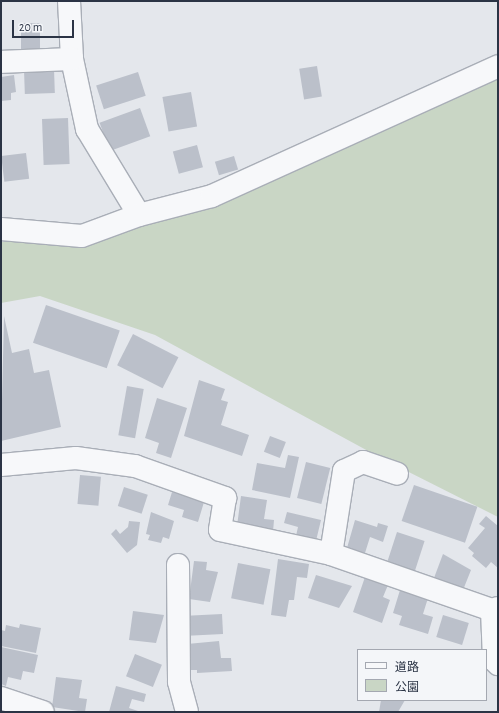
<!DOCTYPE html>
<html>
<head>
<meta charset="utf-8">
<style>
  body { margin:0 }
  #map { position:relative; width:499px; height:713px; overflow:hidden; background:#e4e7ec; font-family:"Alegreya Sans","Noto Sans JP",sans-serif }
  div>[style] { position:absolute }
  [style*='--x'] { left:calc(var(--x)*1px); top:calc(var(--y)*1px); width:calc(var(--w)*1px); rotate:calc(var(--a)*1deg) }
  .green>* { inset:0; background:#c9d6c5 }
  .building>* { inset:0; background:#bbc0ca; transform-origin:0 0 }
  .roads { filter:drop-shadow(1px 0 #a9aeb7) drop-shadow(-1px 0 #a9aeb7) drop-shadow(0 1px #a9aeb7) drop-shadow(0 -1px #a9aeb7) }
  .minor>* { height:22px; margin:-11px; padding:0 11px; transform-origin:11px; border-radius:11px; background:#f7f8fa }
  span { translate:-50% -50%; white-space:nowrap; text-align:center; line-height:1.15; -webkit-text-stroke:3px #f4f6f9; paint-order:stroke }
  .frame { position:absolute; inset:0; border:2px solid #2b3445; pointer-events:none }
  .legend { position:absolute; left:357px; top:649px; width:130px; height:52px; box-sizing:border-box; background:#f4f6f9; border:1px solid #a4a8b1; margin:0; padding:5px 7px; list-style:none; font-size:12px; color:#2b3445 }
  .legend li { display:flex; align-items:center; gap:8px; height:20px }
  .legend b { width:20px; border:1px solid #a4a8b1 }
  .scale { position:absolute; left:12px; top:20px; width:62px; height:18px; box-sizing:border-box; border:2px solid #2b3445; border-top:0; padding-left:5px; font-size:12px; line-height:14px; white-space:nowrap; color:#2b3445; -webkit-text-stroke:3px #f4f6f9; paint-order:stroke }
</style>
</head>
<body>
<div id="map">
  <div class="green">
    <i style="clip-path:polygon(498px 66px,498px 517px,381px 458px,155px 335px,40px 296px,1px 303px,1px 242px,118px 233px)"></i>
  </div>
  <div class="building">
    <i style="left:21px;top:23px;width:19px;height:27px"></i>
    <i style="left:317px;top:66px;width:31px;height:18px;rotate:81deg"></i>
    <i style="left:54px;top:69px;width:24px;height:30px;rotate:88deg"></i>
    <i style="left:138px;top:72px;width:25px;height:44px;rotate:72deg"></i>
    <i style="clip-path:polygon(14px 75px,16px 92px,11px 93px,11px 100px,1px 101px,1px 77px)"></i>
    <i style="left:191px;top:92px;width:35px;height:29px;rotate:80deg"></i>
    <i style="left:140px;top:108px;width:30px;height:43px;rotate:70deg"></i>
    <i style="left:68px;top:118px;width:46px;height:26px;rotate:88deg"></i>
    <i style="left:197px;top:145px;width:23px;height:25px;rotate:75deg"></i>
    <i style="left:26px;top:153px;width:26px;height:25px;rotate:83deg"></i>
    <i style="left:234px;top:156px;width:14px;height:20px;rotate:73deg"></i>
    <i style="left:46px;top:305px;width:78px;height:40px;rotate:19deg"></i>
    <i style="clip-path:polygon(4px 316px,12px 353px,29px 349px,34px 373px,49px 370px,61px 427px,1px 441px)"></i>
    <i style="left:133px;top:334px;width:51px;height:35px;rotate:27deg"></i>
    <i style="clip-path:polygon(199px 380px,225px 389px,221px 400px,228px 402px,221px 425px,249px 435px,242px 456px,184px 436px)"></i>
    <i style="left:127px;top:386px;width:17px;height:50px;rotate:10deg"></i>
    <i style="clip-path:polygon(157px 398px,187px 408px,171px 458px,156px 453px,159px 443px,145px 438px)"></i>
    <i style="left:270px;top:436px;width:17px;height:17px;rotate:21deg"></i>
    <i style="clip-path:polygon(288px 455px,299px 457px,290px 498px,252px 490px,257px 463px,285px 468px)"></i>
    <i style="left:306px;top:462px;width:25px;height:37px;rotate:14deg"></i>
    <i style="left:80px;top:475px;width:21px;height:29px;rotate:5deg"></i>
    <i style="left:414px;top:485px;width:67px;height:38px;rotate:19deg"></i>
    <i style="left:124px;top:487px;width:25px;height:20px;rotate:18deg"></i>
    <i style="clip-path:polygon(172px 492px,204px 502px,198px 522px,182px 517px,184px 510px,168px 505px)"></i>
    <i style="clip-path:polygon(241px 496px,267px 500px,264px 519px,274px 520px,273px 532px,237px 526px)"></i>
    <i style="clip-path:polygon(151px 512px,174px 521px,169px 539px,163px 537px,161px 543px,148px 540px,150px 535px,146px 534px)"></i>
    <i style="clip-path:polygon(287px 512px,321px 520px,315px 545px,295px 540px,298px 527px,284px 523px)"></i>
    <i style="clip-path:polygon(486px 516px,498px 526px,498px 568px,491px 562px,486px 568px,472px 556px,474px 553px,468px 548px,485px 528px,479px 524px)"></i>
    <i style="clip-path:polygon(355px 520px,377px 527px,378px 523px,388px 526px,383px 542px,370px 537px,365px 553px,347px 548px)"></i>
    <i style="clip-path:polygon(129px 521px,140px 522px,137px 545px,127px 553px,111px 534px,116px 529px,120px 534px,128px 527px)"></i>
    <i style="left:397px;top:532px;width:29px;height:32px;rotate:18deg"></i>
    <i style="clip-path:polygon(443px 554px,471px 570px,463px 590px,434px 578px)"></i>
    <i style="clip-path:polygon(278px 559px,309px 564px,307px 578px,297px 577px,294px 600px,289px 600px,286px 617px,271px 615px)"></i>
    <i style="clip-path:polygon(194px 561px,207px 562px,206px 570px,218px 572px,210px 602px,189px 599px)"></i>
    <i style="left:238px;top:563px;width:33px;height:36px;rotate:11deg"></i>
    <i style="clip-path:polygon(316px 575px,352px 586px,339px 608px,308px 598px)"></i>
    <i style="clip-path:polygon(365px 577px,388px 585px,383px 597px,390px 600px,382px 623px,353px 612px)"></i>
    <i style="clip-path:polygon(400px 590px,428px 598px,423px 614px,433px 617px,428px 634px,399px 625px,402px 616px,393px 613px)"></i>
    <i style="clip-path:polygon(133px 611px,164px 615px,156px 643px,129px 640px)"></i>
    <i style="left:222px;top:614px;width:20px;height:35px;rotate:87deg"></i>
    <i style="left:443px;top:615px;width:27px;height:23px;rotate:17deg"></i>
    <i style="clip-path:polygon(20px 624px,41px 628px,36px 653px,1px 646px,1px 630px,5px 631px,6px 625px,19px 628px)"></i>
    <i style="clip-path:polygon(219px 641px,221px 658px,231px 658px,232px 671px,197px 673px,197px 670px,190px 670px,187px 644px)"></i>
    <i style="clip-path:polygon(1px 647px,38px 655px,34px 673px,23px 671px,21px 680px,8px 677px,6px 686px,1px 684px)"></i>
    <i style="left:135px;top:654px;width:29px;height:24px;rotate:22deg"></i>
    <i style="clip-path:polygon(56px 677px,82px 680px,79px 698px,87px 699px,85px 712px,52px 707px)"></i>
    <i style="clip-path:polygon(116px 686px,146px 694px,144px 702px,132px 699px,129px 708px,141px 712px,109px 712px)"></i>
    <i style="clip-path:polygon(381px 700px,405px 700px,398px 712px,379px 712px)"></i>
  </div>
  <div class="roads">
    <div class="minor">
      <i style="--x:69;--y:1;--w:58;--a:87"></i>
      <i style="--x:72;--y:59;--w:72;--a:77.9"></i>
      <i style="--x:87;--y:129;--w:100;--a:58.8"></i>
      <i style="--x:139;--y:215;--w:75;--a:-14.6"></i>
      <i style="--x:212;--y:196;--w:314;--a:-24.4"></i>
      <i style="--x:1;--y:62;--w:71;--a:-2.4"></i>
      <i style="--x:1;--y:229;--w:81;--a:4.9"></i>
      <i style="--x:82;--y:236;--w:61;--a:-20.2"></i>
      <i style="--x:1;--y:465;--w:75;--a:-5.3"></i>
      <i style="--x:76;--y:458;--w:60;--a:7.7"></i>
      <i style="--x:135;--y:466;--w:96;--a:19.6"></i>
      <i style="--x:225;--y:498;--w:32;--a:99"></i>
      <i style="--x:220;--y:530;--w:114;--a:12.2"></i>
      <i style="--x:331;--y:554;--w:170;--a:19.2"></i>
      <i style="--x:331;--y:554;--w:84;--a:-81.1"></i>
      <i style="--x:344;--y:471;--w:21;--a:-25"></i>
      <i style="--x:363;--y:462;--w:36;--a:19"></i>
      <i style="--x:178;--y:565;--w:117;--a:89.5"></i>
      <i style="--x:179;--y:682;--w:31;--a:75"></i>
      <i style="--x:498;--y:608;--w:6;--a:162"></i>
      <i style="--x:492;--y:610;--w:50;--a:87.7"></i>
      <i style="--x:494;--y:660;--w:6;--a:45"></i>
      <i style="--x:1;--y:698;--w:44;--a:18.4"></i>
    </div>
  </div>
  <div class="frame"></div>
  <ul class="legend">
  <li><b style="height:5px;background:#f7f8fa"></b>道路</li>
  <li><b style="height:11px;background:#c9d6c5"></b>公園</li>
  </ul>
  <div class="scale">20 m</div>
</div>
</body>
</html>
